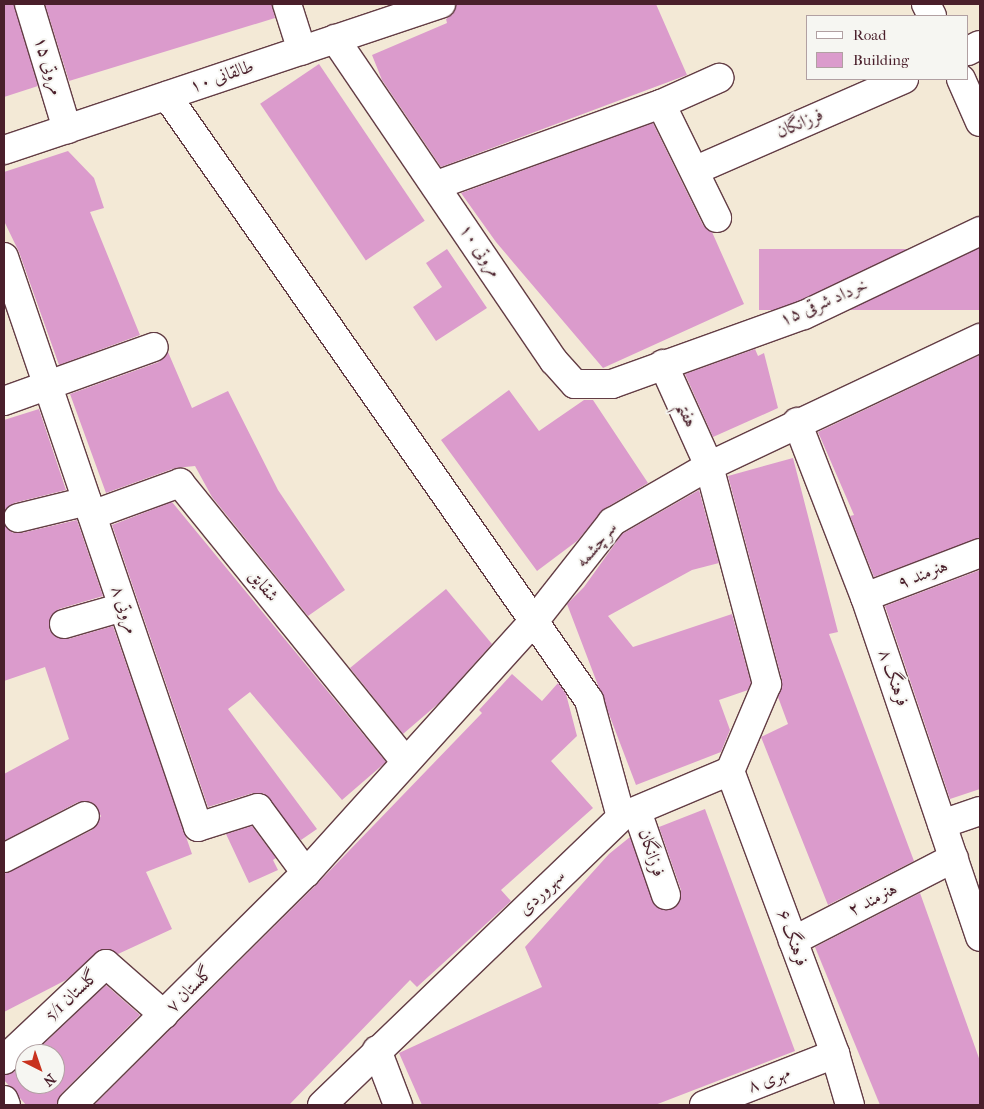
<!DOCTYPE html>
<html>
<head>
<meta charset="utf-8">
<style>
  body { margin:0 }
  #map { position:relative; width:984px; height:1109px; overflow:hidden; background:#f3e9d6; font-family:"IM FELL French Canon",Amiri,serif }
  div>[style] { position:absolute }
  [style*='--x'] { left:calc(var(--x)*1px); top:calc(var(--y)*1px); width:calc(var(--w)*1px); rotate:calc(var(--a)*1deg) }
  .building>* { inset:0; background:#db9bcc; transform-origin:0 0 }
  .roads { filter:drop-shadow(1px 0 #633d45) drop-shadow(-1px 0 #633d45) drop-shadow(0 1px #633d45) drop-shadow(0 -1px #633d45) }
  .minor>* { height:28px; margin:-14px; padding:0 14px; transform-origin:14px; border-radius:14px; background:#fff }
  span { translate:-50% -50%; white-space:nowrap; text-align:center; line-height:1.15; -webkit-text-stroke:4px #f6f6f2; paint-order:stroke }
  .street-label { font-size:18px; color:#4a1f2b }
  .frame { position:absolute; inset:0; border:5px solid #4a1f2b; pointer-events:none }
  .legend { position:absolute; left:806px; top:15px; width:162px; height:65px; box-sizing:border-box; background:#f6f6f2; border:1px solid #b1a0a2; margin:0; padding:6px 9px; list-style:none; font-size:15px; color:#4a1f2b }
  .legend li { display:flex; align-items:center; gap:10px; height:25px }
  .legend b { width:25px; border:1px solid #b1a0a2 }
  .north { position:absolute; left:15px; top:1044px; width:50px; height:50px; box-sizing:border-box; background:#f6f6f2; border:1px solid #b1a0a2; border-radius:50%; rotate:139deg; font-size:14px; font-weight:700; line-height:20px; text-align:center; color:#4a1f2b }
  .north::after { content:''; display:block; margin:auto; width:18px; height:22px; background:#c8321e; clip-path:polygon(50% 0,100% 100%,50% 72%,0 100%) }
</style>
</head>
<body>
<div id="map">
  <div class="building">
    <i style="clip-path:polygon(4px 4px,14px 4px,38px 86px,4px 97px)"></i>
    <i style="clip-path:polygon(45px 4px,272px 4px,275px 18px,69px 81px)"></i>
    <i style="clip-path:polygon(456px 4px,656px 4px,687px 75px,441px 167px,382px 80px,372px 55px,447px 23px,446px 19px,453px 14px)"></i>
    <i style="left:319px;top:64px;width:189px;height:71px;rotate:56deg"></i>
    <i style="clip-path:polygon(653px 123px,703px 225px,712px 232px,744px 304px,603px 368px,496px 242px,461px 193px)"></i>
    <i style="clip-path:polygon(68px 151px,94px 178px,104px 208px,90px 212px,140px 335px,59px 365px,19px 252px,4px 221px,4px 172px)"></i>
    <i style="clip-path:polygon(447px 249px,487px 308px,436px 341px,413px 307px,442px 287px,426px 263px)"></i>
    <i style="left:980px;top:249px;width:61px;height:221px;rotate:90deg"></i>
    <i style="clip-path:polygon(755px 349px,758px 356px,764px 353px,778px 408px,713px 437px,685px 374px)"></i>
    <i style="clip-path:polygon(168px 352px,192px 408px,228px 391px,278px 490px,345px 590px,308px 616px,212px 497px,195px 466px,175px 468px,106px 493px,70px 394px,159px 362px)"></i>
    <i style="clip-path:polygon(980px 355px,980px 538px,874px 577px,850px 516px,854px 515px,818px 432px)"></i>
    <i style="clip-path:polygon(509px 390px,539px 431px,584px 400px,593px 400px,648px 483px,604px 509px,577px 541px,537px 571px,441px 440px)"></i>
    <i style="clip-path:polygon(39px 409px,66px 490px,14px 503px,4px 512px,4px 420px)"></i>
    <i style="clip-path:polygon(793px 458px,838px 632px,829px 634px,914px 861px,828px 905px,761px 737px,788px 724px,778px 697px,782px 680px,728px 476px)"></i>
    <i style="clip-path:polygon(699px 490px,719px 563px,692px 570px,608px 616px,633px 647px,732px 614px,751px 683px,748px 690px,719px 700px,730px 730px,721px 752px,636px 785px,567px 604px,584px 587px,622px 534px)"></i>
    <i style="clip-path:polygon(172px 502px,386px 762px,342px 800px,250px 692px,228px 709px,317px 829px,301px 840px,263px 793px,253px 793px,208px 807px,112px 525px)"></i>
    <i style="clip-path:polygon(77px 520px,103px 596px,59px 609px,49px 620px,49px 629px,54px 636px,68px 639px,113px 626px,192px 854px,146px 872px,172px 929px,118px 954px,110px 949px,102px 949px,66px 980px,4px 1012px,4px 874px,92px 830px,101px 816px,93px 803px,78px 802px,4px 841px,4px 774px,69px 739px,45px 667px,4px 681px,4px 524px,13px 533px,21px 533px)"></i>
    <i style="clip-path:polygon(980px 570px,980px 789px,950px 799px,885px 606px)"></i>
    <i style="clip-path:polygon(446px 589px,492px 644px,439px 703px,403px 734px,350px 668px)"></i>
    <i style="clip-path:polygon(512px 674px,542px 701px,558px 683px,566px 694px,577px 736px,551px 761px,593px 808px,501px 890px,511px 901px,417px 987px,410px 980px,289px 1105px,94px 1105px,317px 884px,482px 713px,479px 710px)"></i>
    <i style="clip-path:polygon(705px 809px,795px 1051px,655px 1105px,422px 1105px,399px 1053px,542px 987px,525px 947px,609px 854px,630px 837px,655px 906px,664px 910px,677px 906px,681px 890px,659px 827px)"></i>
    <i style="clip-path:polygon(252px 826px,276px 858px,273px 860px,278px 870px,249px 883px,226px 834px)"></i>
    <i style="clip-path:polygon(920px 893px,980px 1061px,980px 1105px,880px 1105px,815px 947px)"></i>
    <i style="clip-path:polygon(106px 985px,140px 1015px,61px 1094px,57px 1105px,26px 1105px,4px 1080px,4px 1075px,14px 1072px,25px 1062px,25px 1084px,55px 1084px,55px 1054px,33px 1054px)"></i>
  </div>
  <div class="roads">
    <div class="minor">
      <i style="--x:29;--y:4;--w:131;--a:73.1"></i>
      <i style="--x:287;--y:4;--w:49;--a:72.3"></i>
      <i style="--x:926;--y:4;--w:13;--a:63"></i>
      <i style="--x:335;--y:39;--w:389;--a:55.8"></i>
      <i style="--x:554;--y:361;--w:31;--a:48"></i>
      <i style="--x:575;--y:384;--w:37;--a:0"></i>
      <i style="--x:612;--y:384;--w:204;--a:-19.8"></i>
      <i style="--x:804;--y:315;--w:195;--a:-25.5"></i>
      <i style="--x:968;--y:51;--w:13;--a:-27"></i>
      <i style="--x:961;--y:79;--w:47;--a:66.2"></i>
      <i style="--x:167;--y:96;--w:737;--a:55.06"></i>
      <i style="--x:589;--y:700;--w:121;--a:74.7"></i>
      <i style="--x:661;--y:104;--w:64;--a:-24.1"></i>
      <i style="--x:4;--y:150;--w:461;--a:-18.5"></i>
      <i style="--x:696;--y:170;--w:227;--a:-23.6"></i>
      <i style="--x:437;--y:185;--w:238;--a:-19.9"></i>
      <i style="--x:661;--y:104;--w:127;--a:63.8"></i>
      <i style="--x:4;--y:257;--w:602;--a:71.2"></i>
      <i style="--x:198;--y:827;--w:63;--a:-17.6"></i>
      <i style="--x:258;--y:808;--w:81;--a:53.6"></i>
      <i style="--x:663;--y:364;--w:112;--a:65.7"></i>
      <i style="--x:709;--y:466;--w:226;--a:75.1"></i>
      <i style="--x:767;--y:684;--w:95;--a:113"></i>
      <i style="--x:4;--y:401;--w:159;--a:-19.8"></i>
      <i style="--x:797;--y:422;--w:188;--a:68.8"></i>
      <i style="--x:865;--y:597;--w:359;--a:71.3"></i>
      <i style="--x:92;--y:515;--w:94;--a:-20"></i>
      <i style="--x:180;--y:483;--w:358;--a:51"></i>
      <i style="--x:18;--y:518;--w:71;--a:-13.8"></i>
      <i style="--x:865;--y:597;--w:123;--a:-20.9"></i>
      <i style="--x:64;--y:624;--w:61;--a:-16.1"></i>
      <i style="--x:730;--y:771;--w:302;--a:69.6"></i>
      <i style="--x:835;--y:1054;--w:53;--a:73.6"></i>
      <i style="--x:637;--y:811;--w:89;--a:71"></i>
      <i style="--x:942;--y:824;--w:40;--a:-18.9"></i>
      <i style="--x:4;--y:858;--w:91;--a:-27.4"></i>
      <i style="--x:793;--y:941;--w:181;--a:-27.3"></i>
      <i style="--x:377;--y:1050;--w:59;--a:69.1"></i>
      <i style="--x:4;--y:1060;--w:140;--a:-43.3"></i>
      <i style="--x:106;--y:964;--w:77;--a:41.3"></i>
      <i style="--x:4;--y:1100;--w:5;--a:68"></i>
      <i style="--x:72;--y:1105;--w:330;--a:-44.8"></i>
      <i style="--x:306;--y:873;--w:341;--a:-47.9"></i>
      <i style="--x:535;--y:620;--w:125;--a:-51.8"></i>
      <i style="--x:612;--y:522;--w:112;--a:-30"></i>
      <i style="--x:709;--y:466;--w:300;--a:-25.3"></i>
      <i style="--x:322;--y:1105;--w:415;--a:-43.9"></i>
      <i style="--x:621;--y:817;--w:118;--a:-22.9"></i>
      <i style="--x:704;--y:1105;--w:141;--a:-21.3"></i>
    </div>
  </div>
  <div class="street-label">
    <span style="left:48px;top:66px;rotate:73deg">مروتی ۱۵</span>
    <span style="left:222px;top:77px;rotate:-19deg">طالقانی ۱۰</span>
    <span style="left:800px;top:124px;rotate:-24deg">فرزانگان</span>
    <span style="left:480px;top:251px;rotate:56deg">مروتی ۱۰</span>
    <span style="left:824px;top:303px;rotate:-23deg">۱۵ خرداد شرقی</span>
    <span style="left:686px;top:415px;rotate:66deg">هفتم</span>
    <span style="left:597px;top:545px;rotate:-50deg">سرچشمه</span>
    <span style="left:923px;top:575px;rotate:-21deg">هنرمند ۹</span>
    <span style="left:263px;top:586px;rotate:51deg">شقایق</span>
    <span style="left:124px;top:610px;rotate:71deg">مروتی ۸</span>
    <span style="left:893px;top:678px;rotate:71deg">فرهنگ ۸</span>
    <span style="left:651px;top:853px;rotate:71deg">فرزانگان</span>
    <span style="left:542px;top:893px;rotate:-44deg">سهروردی</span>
    <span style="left:873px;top:900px;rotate:-27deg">هنرمند ۲</span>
    <span style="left:792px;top:938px;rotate:70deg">فرهنگ ۶</span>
    <span style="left:190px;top:990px;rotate:-45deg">گلستان ۷</span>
    <span style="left:72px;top:996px;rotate:-43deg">گلستان 5/1</span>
    <span style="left:769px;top:1080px;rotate:-21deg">مهری ۸</span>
  </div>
  <div class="frame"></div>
  <ul class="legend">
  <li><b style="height:6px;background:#fff"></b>Road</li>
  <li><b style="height:14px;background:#db9bcc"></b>Building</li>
  </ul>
  <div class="north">N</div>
</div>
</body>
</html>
